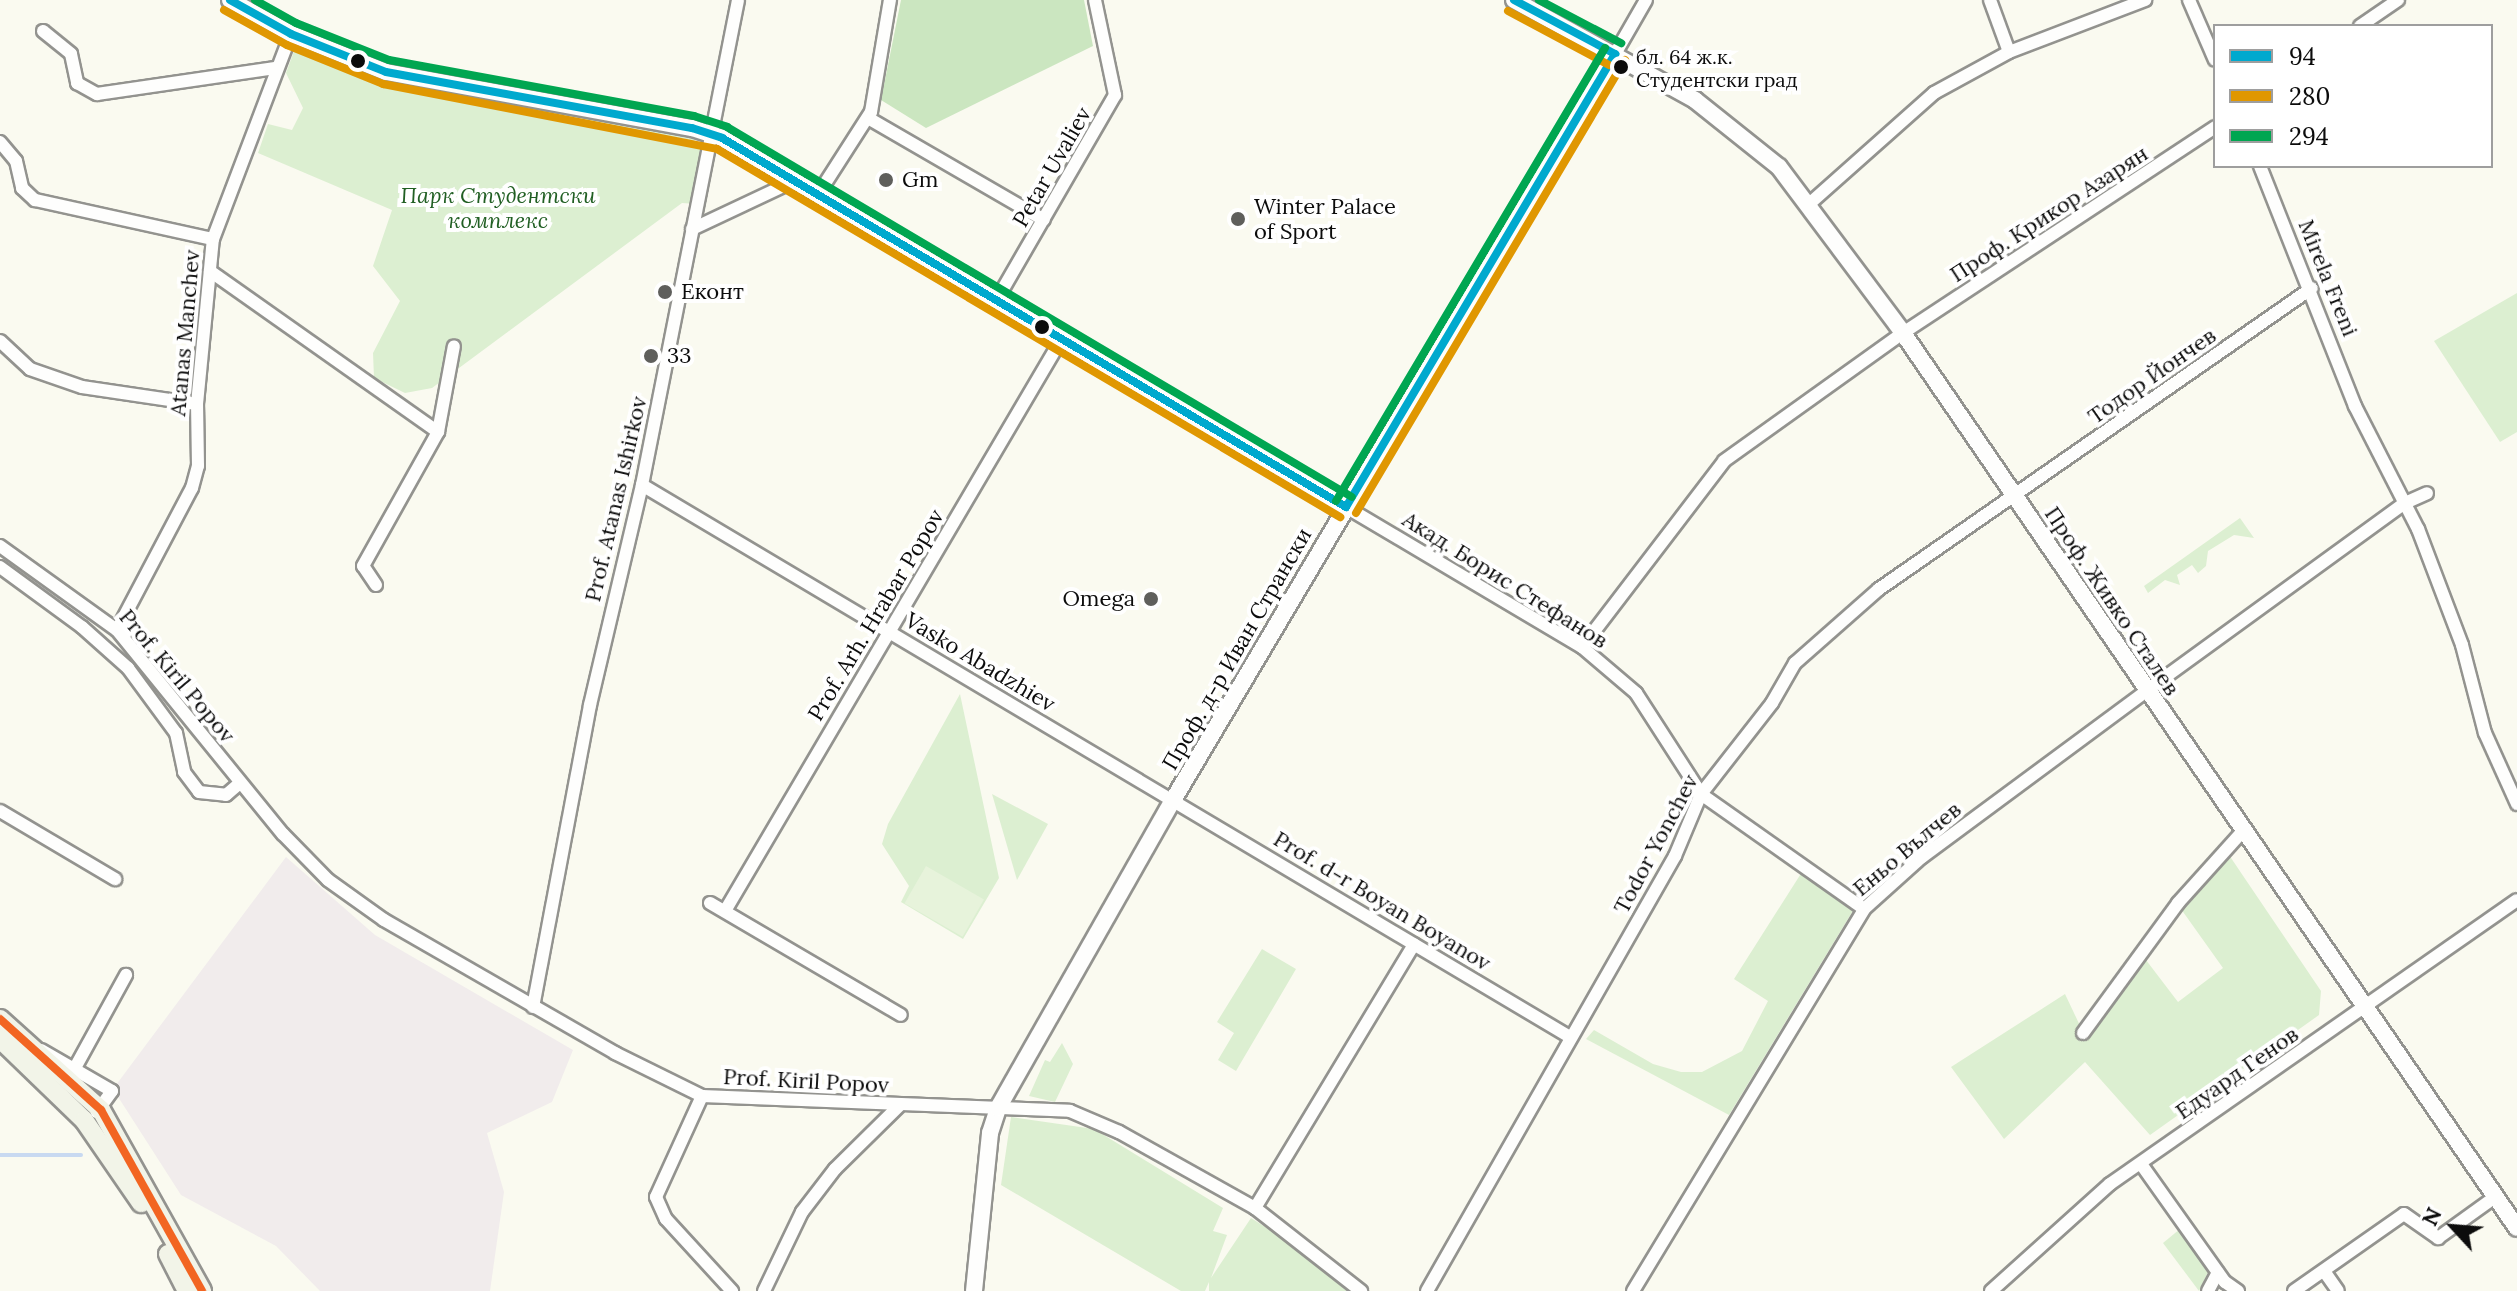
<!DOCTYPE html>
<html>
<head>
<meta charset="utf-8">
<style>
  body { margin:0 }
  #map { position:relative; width:2517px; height:1291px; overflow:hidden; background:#fafaf0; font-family:Lora,serif }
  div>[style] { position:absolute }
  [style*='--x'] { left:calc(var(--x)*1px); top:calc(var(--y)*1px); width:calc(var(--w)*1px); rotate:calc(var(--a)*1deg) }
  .industrial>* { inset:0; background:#f1ecec }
  .green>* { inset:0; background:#dcefd1 }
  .forest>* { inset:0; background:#cbe6c0 }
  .pitch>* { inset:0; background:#e7f3db; transform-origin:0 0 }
  .stream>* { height:4px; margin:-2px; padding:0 2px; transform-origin:2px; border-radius:2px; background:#c8d9f1 }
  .roads { filter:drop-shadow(2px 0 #93938f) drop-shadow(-2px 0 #93938f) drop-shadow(0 2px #93938f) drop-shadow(0 -2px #93938f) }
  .minor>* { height:12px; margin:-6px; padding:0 6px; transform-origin:6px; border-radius:6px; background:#fefefd }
  .tertiary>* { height:16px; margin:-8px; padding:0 8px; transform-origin:8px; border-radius:8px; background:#fefefd }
  .secondary>* { height:18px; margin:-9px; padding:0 9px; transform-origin:9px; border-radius:9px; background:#f2f4e8 }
  .bus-1>* { height:8px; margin:-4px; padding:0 4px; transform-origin:4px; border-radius:4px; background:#00a9ce }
  .bus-2>* { height:8px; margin:-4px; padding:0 4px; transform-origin:4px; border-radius:4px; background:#e09701 }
  .bus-3>* { height:8px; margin:-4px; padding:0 4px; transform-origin:4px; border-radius:4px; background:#00a651 }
  .bus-4>* { height:8px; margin:-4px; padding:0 4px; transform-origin:4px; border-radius:4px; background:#f26522 }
  .dots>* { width:22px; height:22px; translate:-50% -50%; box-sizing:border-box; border:4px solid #fff; border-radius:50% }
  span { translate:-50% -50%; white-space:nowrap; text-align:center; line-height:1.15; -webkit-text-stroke:8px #fff; paint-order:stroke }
  .bus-label { font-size:20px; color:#0c0c0c }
  .left { translate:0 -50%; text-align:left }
  .street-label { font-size:22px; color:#0c0c0c }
  .poi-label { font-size:22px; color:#0c0c0c }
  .right { translate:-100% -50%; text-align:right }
  .park-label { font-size:22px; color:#215f23; font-style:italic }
  .legend { position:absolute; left:2213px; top:24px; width:280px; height:144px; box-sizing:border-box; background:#fff; border:2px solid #9e9e9e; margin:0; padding:10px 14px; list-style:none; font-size:24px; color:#0c0c0c }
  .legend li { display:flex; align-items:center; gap:16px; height:40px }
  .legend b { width:40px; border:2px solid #9e9e9e }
  .north { position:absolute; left:2413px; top:1187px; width:80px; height:80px; -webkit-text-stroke:6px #fff; paint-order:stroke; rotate:296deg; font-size:22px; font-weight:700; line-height:32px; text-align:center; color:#0c0c0c }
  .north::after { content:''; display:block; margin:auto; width:28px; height:36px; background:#0c0c0c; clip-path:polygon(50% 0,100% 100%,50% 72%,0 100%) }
</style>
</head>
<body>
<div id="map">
  <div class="industrial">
    <i style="clip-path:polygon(286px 857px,375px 935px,573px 1050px,552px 1102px,487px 1133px,504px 1192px,490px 1291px,320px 1291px,276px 1246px,181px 1195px,113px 1089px)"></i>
  </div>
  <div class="green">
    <i style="clip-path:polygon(297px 43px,402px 83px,690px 135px,707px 156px,697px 204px,682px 203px,432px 388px,405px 393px,374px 378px,373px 353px,400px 301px,373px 266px,392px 210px,258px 153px,268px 124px,292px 130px,303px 108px,286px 73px)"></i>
    <i style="clip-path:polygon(2517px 293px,2517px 432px,2500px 442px,2434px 341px)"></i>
    <i style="clip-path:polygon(2240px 518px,2254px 538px,2234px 535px,2208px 551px,2206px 566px,2198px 573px,2192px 565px,2177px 575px,2180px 585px,2165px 580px,2148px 593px,2144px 586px)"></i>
    <i style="clip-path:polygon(960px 694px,999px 878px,963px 939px,901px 902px,909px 886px,882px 844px,888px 824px)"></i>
    <i style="clip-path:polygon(992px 794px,1048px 824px,1017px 880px)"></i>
    <i style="clip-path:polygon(2229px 855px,2321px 991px,2319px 1015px,2150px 1135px,2085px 1062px,2004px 1139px,1951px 1067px,2065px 994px,2083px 1032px,2094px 1027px,2146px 960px,2178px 1002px,2223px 968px,2181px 909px)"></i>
    <i style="clip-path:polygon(1802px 872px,1854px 909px,1729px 1115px,1586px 1039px,1594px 1030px,1653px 1064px,1681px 1072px,1702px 1072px,1742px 1051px,1768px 1001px,1734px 979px)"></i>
    <i style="clip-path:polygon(1262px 949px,1296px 969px,1236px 1071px,1218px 1060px,1234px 1033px,1217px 1022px)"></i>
    <i style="clip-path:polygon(1062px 1043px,1073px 1064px,1055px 1102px,1029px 1096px,1045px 1060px,1050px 1062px)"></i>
    <i style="clip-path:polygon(1011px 1117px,1094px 1129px,1223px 1208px,1213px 1231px,1227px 1235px,1211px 1278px,1251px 1218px,1367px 1291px,1209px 1291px,1209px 1282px,1205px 1291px,1181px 1291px,1001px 1185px)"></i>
    <i style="clip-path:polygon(2180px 1229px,2209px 1270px,2199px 1291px,2163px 1243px)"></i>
  </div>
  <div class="forest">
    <i style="clip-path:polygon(901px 0,1084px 0,1093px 46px,926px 128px,881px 100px)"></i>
  </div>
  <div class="pitch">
    <i style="left:926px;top:866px;width:67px;height:43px;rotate:30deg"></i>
  </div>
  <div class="stream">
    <i style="--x:0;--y:1155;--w:81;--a:0"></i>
  </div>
  <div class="roads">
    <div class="minor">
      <i style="--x:1990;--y:0;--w:55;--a:69.9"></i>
      <i style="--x:2189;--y:0;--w:65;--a:66.6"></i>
      <i style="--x:2360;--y:26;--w:46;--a:-34.4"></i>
      <i style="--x:43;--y:31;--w:36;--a:39"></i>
      <i style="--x:71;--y:54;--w:30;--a:78"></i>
      <i style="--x:77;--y:83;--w:23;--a:29"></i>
      <i style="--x:97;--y:94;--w:180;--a:-8.3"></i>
      <i style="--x:1615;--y:54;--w:62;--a:-60.1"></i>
      <i style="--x:868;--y:118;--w:203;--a:30.1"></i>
      <i style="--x:0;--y:142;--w:25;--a:50"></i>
      <i style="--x:16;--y:161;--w:28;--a:77"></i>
      <i style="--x:22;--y:188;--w:18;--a:43"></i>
      <i style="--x:35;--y:200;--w:182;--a:12.4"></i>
      <i style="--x:2260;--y:166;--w:258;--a:68.4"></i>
      <i style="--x:2355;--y:406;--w:138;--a:62.9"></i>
      <i style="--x:2418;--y:529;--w:124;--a:69.2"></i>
      <i style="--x:2462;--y:645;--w:91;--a:75.4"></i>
      <i style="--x:2485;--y:733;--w:78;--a:65.7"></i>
      <i style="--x:817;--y:196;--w:100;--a:-57.3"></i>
      <i style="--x:871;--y:112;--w:114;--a:-80.4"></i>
      <i style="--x:1808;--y:205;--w:169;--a:-41.6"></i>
      <i style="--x:1934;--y:93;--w:85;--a:-28.7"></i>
      <i style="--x:2009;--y:52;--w:146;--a:-20.9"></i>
      <i style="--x:692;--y:229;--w:113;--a:-25.2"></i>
      <i style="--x:210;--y:271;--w:279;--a:35.2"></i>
      <i style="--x:996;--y:301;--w:238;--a:-60"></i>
      <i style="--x:1115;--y:95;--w:97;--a:-101.9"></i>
      <i style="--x:0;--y:341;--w:41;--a:43"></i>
      <i style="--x:30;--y:369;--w:55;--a:19.1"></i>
      <i style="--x:82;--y:387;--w:116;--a:8.4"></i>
      <i style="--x:642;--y:485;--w:1080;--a:30.75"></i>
      <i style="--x:1346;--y:507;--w:274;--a:30.7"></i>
      <i style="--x:1582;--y:647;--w:71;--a:40.4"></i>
      <i style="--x:1636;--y:693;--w:120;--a:57.2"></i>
      <i style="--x:1701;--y:794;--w:199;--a:35.2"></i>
      <i style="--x:0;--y:546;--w:144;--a:35.7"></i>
      <i style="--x:117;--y:630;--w:263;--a:50.9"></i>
      <i style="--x:283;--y:834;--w:64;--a:45.6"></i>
      <i style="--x:328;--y:880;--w:69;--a:35.5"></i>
      <i style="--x:384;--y:920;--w:267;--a:29.9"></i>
      <i style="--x:615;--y:1053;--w:97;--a:26.3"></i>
      <i style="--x:702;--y:1096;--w:368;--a:2.3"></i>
      <i style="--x:1070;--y:1111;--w:53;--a:23.2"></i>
      <i style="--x:1119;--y:1132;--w:156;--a:29.2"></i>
      <i style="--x:1255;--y:1208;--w:135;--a:38.1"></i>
      <i style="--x:0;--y:567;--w:102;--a:36.2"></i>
      <i style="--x:82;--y:627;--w:62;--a:41.7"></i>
      <i style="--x:128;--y:668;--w:81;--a:53.6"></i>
      <i style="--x:176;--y:733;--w:40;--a:78"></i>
      <i style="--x:184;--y:772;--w:25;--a:53"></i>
      <i style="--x:199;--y:792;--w:27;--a:6"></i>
      <i style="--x:226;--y:795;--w:18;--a:-41"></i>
      <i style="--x:376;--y:585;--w:23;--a:-124"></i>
      <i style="--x:363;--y:566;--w:154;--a:-60.8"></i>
      <i style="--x:438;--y:432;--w:87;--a:-79.5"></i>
      <i style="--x:117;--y:630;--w:161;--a:-62.2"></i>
      <i style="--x:192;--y:488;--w:23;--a:-75"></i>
      <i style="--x:198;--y:466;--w:62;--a:-90.9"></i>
      <i style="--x:197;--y:404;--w:166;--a:-84.5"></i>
      <i style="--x:213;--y:239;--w:219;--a:-69.2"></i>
      <i style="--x:1582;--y:647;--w:234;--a:-52.6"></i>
      <i style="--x:1724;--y:461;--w:220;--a:-35.6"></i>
      <i style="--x:1903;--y:333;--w:374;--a:-33.4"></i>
      <i style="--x:0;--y:811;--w:134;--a:30.6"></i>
      <i style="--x:710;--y:903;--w:221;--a:30.4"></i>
      <i style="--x:725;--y:911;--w:663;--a:-59.53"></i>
      <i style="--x:533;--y:1007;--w:307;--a:-79.3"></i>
      <i style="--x:590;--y:705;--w:226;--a:-76.7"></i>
      <i style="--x:642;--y:485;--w:494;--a:-78.8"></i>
      <i style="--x:2083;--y:1033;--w:161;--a:-53.8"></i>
      <i style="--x:2178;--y:903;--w:96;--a:-48"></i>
      <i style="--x:41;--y:1050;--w:82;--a:30"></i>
      <i style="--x:112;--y:1091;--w:26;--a:126"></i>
      <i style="--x:76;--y:1066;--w:104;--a:-61.2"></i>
      <i style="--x:702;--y:1096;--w:111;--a:114.5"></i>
      <i style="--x:656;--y:1197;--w:24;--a:66"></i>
      <i style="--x:666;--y:1219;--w:98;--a:47.5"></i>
      <i style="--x:2141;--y:1164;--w:145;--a:54.6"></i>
      <i style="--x:2225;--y:1282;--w:16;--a:35"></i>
      <i style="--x:1255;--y:1208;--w:308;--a:-58.9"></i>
      <i style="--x:2324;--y:1271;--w:24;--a:55"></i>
      <i style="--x:764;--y:1291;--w:88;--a:-64.3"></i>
      <i style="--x:802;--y:1212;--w:54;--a:-52.5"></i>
      <i style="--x:835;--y:1169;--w:91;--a:-44.6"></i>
      <i style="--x:1427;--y:1291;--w:501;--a:-60.31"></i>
      <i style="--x:1675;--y:856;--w:67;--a:-67.2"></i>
      <i style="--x:1701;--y:794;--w:115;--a:-52"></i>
      <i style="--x:1772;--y:703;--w:46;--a:-60.1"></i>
      <i style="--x:1795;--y:663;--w:112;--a:-41.4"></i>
      <i style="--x:1879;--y:589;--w:527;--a:-34.81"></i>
      <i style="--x:1633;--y:1291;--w:446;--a:-58.8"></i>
      <i style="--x:1864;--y:909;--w:78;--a:-41.9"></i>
      <i style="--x:1922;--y:857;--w:279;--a:-36.5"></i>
      <i style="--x:2146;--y:691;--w:320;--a:-36"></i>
      <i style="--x:2405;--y:503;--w:24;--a:-24"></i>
      <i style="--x:1991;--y:1291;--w:160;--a:-42"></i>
      <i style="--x:2110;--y:1184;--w:496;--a:-34.9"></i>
      <i style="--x:2208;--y:1291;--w:21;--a:-62"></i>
      <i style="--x:2294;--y:1291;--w:134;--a:-35"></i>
      <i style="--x:2404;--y:1214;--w:42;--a:35.2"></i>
      <i style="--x:2438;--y:1238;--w:70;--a:-35.7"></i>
    </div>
    <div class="tertiary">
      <i style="--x:230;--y:0;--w:70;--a:29.1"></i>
      <i style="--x:291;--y:34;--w:102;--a:21.8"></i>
      <i style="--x:386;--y:72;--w:311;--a:10.4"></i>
      <i style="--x:692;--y:128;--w:32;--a:18"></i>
      <i style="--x:722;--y:138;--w:725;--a:30.6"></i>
      <i style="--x:1514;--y:0;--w:207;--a:28.9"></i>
      <i style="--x:1695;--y:100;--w:107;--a:38.6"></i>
      <i style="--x:1779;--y:167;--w:207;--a:53.2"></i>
      <i style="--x:1903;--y:333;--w:1085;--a:55.55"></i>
      <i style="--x:974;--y:1291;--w:159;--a:-84.2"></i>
      <i style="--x:990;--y:1133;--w:26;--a:-72"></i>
      <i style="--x:998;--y:1108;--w:354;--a:-60.4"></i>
      <i style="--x:1173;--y:800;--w:867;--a:-59.35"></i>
    </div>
    <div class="secondary">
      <i style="--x:0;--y:1019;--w:136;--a:42"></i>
      <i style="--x:101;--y:1110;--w:207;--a:60.8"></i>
      <i style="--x:0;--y:1039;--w:117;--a:44"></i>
      <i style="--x:84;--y:1120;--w:101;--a:55.5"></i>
      <i style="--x:168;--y:1254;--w:42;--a:62.8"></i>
    </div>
  </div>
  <div class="bus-1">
    <i style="--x:230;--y:0;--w:70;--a:29.1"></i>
    <i style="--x:291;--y:34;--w:102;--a:21.8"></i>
    <i style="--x:386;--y:72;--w:311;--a:10.4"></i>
    <i style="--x:692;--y:128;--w:32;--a:18"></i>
    <i style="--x:722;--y:138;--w:725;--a:30.6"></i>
    <i style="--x:1514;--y:0;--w:115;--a:28.1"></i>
    <i style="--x:1346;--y:507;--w:527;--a:-59.3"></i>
  </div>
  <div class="bus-2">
    <i style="--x:224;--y:10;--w:72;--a:29.1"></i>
    <i style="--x:287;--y:45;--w:104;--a:22.1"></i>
    <i style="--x:383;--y:84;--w:340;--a:11"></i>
    <i style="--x:717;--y:149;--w:724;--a:30.57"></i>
    <i style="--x:1508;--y:11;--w:115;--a:28.1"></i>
    <i style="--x:1356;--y:513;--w:527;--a:-59.3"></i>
  </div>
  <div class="bus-3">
    <i style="--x:255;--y:0;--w:47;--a:29.3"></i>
    <i style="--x:296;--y:23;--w:100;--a:21.7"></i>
    <i style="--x:389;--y:60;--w:310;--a:10.4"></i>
    <i style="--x:694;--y:116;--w:35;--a:18"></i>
    <i style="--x:727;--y:127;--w:726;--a:30.63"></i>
    <i style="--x:1539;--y:0;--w:93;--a:27.7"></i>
    <i style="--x:1336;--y:501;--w:527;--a:-59.3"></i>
  </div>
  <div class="bus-4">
    <i style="--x:0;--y:1019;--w:136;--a:42"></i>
    <i style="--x:101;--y:1110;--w:207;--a:60.8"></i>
  </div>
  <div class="dots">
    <i style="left:358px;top:61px;background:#0c0c0c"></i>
    <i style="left:1621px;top:67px;background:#0c0c0c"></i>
    <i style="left:886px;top:180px;background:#5f5f5c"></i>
    <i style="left:1238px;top:219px;background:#5f5f5c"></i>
    <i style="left:665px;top:292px;background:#5f5f5c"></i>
    <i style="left:1042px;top:327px;background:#0c0c0c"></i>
    <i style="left:651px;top:356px;background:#5f5f5c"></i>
    <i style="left:1151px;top:599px;background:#5f5f5c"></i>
  </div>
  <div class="bus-label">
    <span class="left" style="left:1636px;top:68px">бл. 64 ж.к.<br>Студентски град</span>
  </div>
  <div class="street-label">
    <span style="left:1052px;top:167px;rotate:-60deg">Petar Uvaliev</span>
    <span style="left:2049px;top:214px;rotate:-33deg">Проф. Крикор Азарян</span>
    <span style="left:2328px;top:278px;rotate:68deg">Mirela Freni</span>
    <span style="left:185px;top:333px;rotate:-85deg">Atanas Manchev</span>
    <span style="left:2152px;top:376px;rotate:-35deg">Тодор Йончев</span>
    <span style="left:616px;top:499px;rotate:-77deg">Prof. Atanas Ishirkov</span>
    <span style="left:1505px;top:580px;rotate:32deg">Акад. Борис Стефанов</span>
    <span style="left:2112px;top:601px;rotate:56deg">Проф. Живко Сталев</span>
    <span style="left:876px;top:615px;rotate:-59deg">Prof. Arh. Hrabar Popov</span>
    <span style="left:1237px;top:649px;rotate:-60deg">Проф. д-р Иван Странски</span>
    <span style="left:980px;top:662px;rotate:31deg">Vasko Abadzhiev</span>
    <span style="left:177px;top:676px;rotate:50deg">Prof. Kiril Popov</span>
    <span style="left:1656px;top:844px;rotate:-62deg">Todor Yonchev</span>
    <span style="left:1907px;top:849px;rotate:-40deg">Еньо Вълчев</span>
    <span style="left:1382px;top:901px;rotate:31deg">Prof. d-r Boyan Boyanov</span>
    <span style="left:2237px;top:1073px;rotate:-35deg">Едуард Генов</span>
    <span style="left:806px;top:1081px;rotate:3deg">Prof. Kiril Popov</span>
  </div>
  <div class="poi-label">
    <span class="left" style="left:902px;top:180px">Gm</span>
    <span class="left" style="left:1254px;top:219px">Winter Palace<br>of Sport</span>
    <span class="left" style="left:681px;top:292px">Еконт</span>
    <span class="left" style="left:667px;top:356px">33</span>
    <span class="right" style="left:1135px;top:599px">Omega</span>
  </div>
  <div class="park-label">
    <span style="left:498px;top:208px">Парк Студентски<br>комплекс</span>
  </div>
  <ul class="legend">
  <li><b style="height:10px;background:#00a9ce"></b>94</li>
  <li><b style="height:10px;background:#e09701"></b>280</li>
  <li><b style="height:10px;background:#00a651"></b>294</li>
  </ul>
  <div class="north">N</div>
</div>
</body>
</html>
